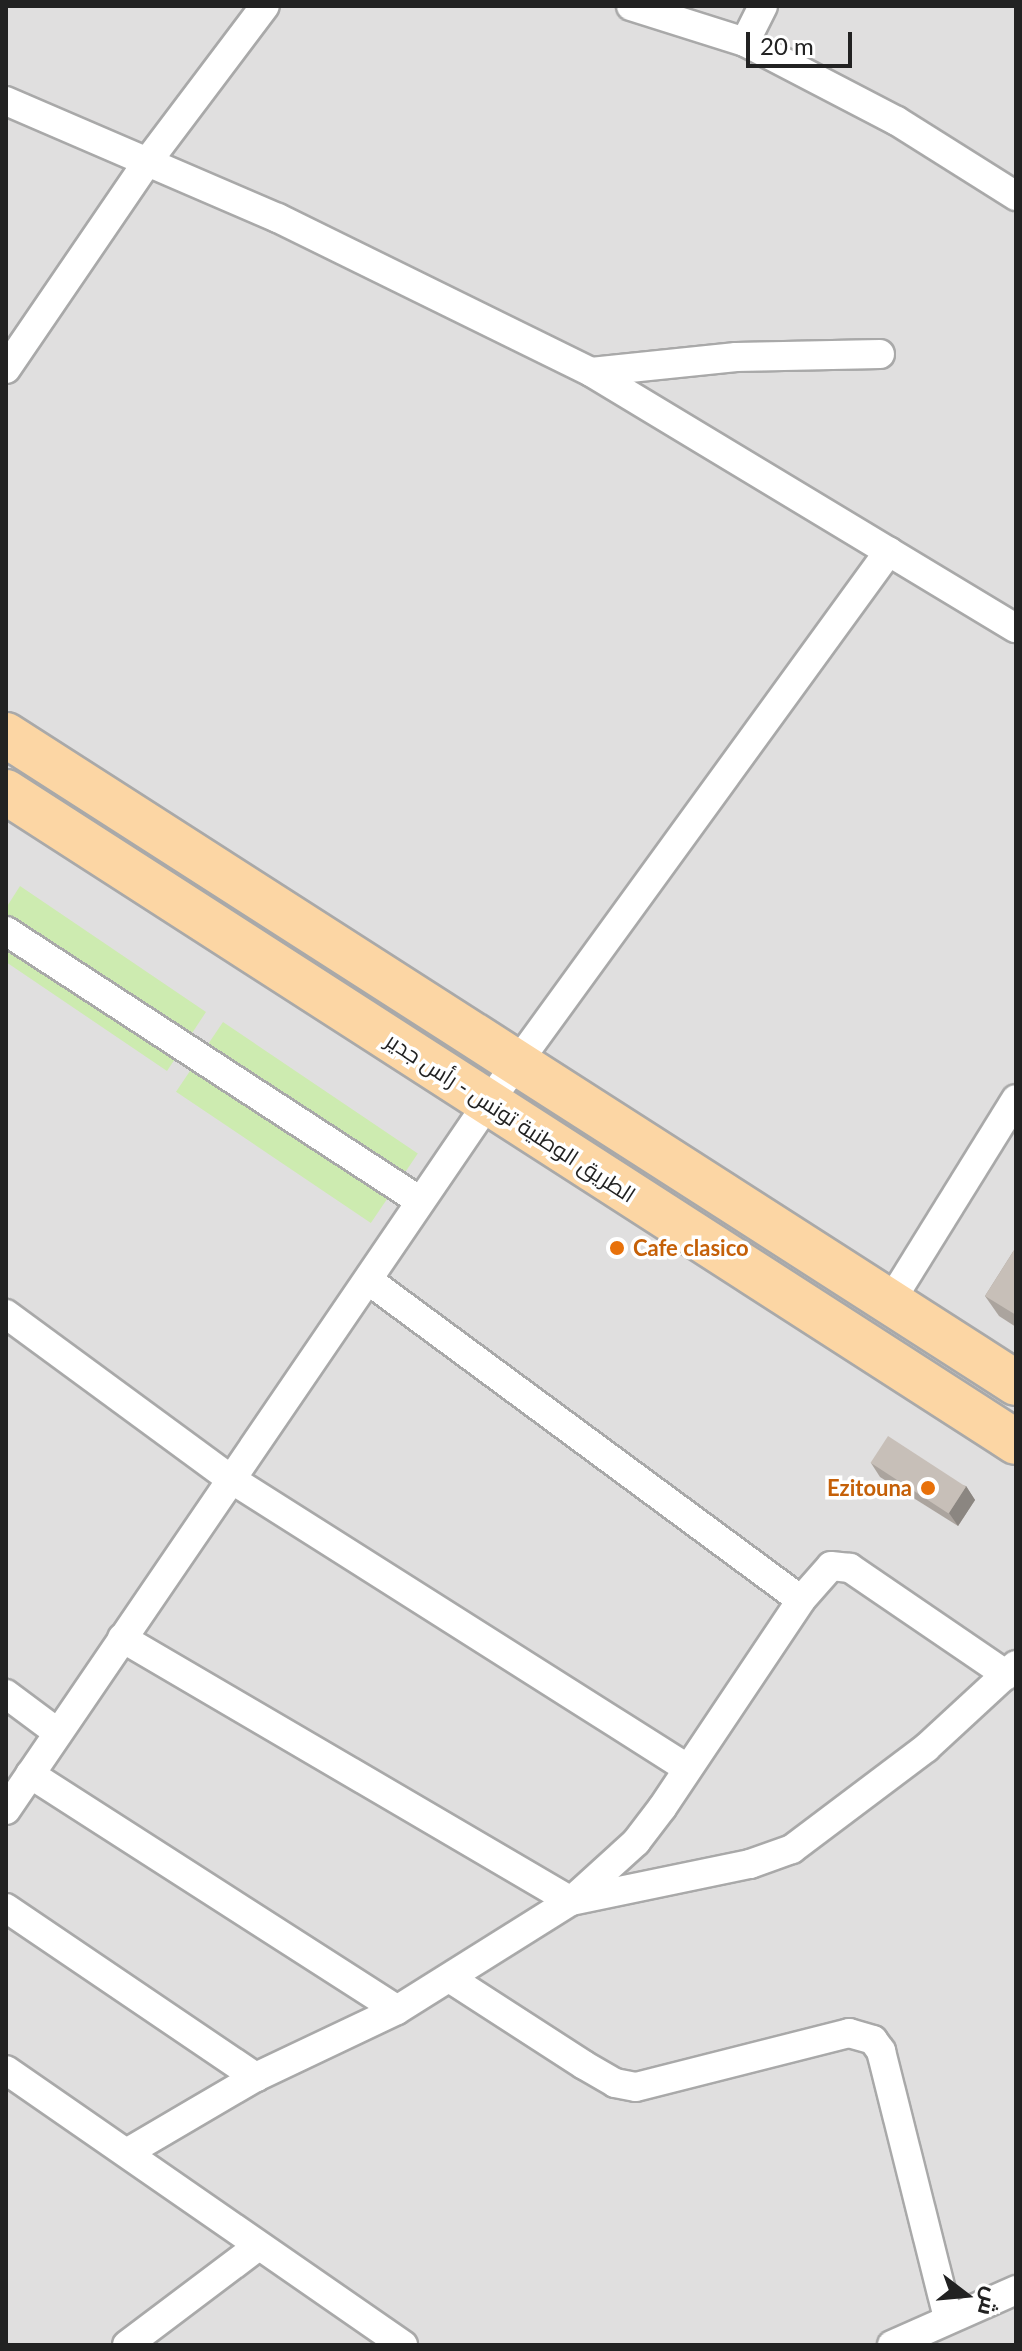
<!DOCTYPE html>
<html>
<head>
<meta charset="utf-8">
<style>
  body { margin:0 }
  #map { position:relative; width:1022px; height:2351px; overflow:hidden; background:#f2efe9; font-family:Lato,Cairo,sans-serif }
  div>[style] { position:absolute }
  [style*='--x'] { left:calc(var(--x)*1px); top:calc(var(--y)*1px); width:calc(var(--w)*1px); rotate:calc(var(--a)*1deg) }
  .residential>* { inset:0; background:#e0dfdf; transform-origin:0 0 }
  .grass>* { inset:0; background:#cdebb0; transform-origin:0 0 }
  .roads { filter:drop-shadow(2px 0 #a9a9a9) drop-shadow(-2px 0 #a9a9a9) drop-shadow(0 2px #a9a9a9) drop-shadow(0 -2px #a9a9a9) }
  .minor>* { height:28px; margin:-14px; padding:0 14px; transform-origin:14px; border-radius:14px; background:#fff }
  .primary>* { height:44px; margin:-22px; padding:0 22px; transform-origin:22px; border-radius:22px; background:#fcd6a4 }
  .wall>* { inset:0; background:#aba49e }
  .shaded-wall>* { inset:0; background:#8b8681 }
  .building>* { inset:0; background:#c7bfb8; transform-origin:0 0 }
  .dots>* { width:22px; height:22px; translate:-50% -50%; box-sizing:border-box; border:4px solid #fff; border-radius:50% }
  span { translate:-50% -50%; white-space:nowrap; text-align:center; line-height:1.15; -webkit-text-stroke:7px #fff; paint-order:stroke }
  .street-label { font-size:22px; color:#222 }
  .food-label { font-size:22px; color:#c56008; font-weight:700 }
  .left { translate:0 -50%; text-align:left }
  .right { translate:-100% -50%; text-align:right }
  .frame { position:absolute; inset:0; border:8px solid #222; pointer-events:none }
  .north { position:absolute; left:926px; top:2255px; width:80px; height:80px; -webkit-text-stroke:6px #fff; paint-order:stroke; rotate:106deg; font-size:22px; font-weight:700; line-height:32px; text-align:center; color:#222 }
  .north::after { content:''; display:block; margin:auto; width:28px; height:36px; background:#222; clip-path:polygon(50% 0,100% 100%,50% 72%,0 100%) }
  .scale { position:absolute; left:746px; top:32px; width:106px; height:36px; box-sizing:border-box; border:4px solid #222; border-top:0; padding-left:10px; font-size:24px; line-height:28px; white-space:nowrap; color:#222; -webkit-text-stroke:6px #fff; paint-order:stroke }
</style>
</head>
<body>
<div id="map">
  <div class="residential">
    <i style="left:6px;top:6px;width:1010px;height:2339px"></i>
  </div>
  <div class="grass">
    <i style="clip-path:polygon(20px 886px,206px 1012px,167px 1071px,6px 962px,6px 908px)"></i>
    <i style="left:223px;top:1022px;width:235px;height:84px;rotate:34deg"></i>
  </div>
  <div class="roads">
    <div class="minor">
      <i style="--x:631;--y:6;--w:120;--a:17.5"></i>
      <i style="--x:745;--y:42;--w:171;--a:27.5"></i>
      <i style="--x:897;--y:121;--w:141;--a:32.2"></i>
      <i style="--x:745;--y:42;--w:40;--a:-63.4"></i>
      <i style="--x:6;--y:101;--w:296;--a:23.3"></i>
      <i style="--x:278;--y:218;--w:349;--a:26.2"></i>
      <i style="--x:591;--y:372;--w:496;--a:31.1"></i>
      <i style="--x:6;--y:369;--w:252;--a:-55.7"></i>
      <i style="--x:148;--y:161;--w:194;--a:-53"></i>
      <i style="--x:591;--y:372;--w:146;--a:-5.9"></i>
      <i style="--x:736;--y:357;--w:144;--a:-1.2"></i>
      <i style="--x:6;--y:931;--w:494;--a:33.1"></i>
      <i style="--x:368;--y:1280;--w:538;--a:36.47"></i>
      <i style="--x:892;--y:1299;--w:235;--a:-58.2"></i>
      <i style="--x:6;--y:1314;--w:279;--a:36.3"></i>
      <i style="--x:231;--y:1479;--w:540;--a:32.37"></i>
      <i style="--x:122;--y:1638;--w:520;--a:30.36"></i>
      <i style="--x:571;--y:1901;--w:88;--a:-42.2"></i>
      <i style="--x:636;--y:1842;--w:43;--a:-52.6"></i>
      <i style="--x:662;--y:1808;--w:250;--a:-56.2"></i>
      <i style="--x:801;--y:1600;--w:45;--a:-48.6"></i>
      <i style="--x:831;--y:1566;--w:19;--a:6"></i>
      <i style="--x:850;--y:1568;--w:190;--a:34.3"></i>
      <i style="--x:6;--y:1694;--w:64;--a:36.7"></i>
      <i style="--x:30;--y:1774;--w:436;--a:32.7"></i>
      <i style="--x:6;--y:1810;--w:856;--a:-55.72"></i>
      <i style="--x:488;--y:1103;--w:682;--a:-54"></i>
      <i style="--x:6;--y:1908;--w:302;--a:34.1"></i>
      <i style="--x:451;--y:1979;--w:158;--a:32.9"></i>
      <i style="--x:584;--y:2065;--w:36;--a:30"></i>
      <i style="--x:615;--y:2083;--w:21;--a:11"></i>
      <i style="--x:636;--y:2087;--w:220;--a:-14.2"></i>
      <i style="--x:849;--y:2033;--w:25;--a:16"></i>
      <i style="--x:873;--y:2040;--w:14;--a:54"></i>
      <i style="--x:881;--y:2051;--w:275;--a:75.9"></i>
      <i style="--x:6;--y:2070;--w:483;--a:34.7"></i>
      <i style="--x:128;--y:2152;--w:148;--a:-30.4"></i>
      <i style="--x:256;--y:2077;--w:156;--a:-25.4"></i>
      <i style="--x:397;--y:2010;--w:205;--a:-32.1"></i>
      <i style="--x:571;--y:1901;--w:183;--a:-11.7"></i>
      <i style="--x:750;--y:1864;--w:45;--a:-19.7"></i>
      <i style="--x:792;--y:1849;--w:168;--a:-37"></i>
      <i style="--x:926;--y:1748;--w:122;--a:-42.7"></i>
      <i style="--x:127;--y:2345;--w:163;--a:-37"></i>
      <i style="--x:892;--y:2345;--w:136;--a:-23.9"></i>
    </div>
    <div class="primary">
      <i style="--x:6;--y:735;--w:1200;--a:32.68"></i>
      <i style="--x:6;--y:792;--w:1201;--a:32.76"></i>
    </div>
  </div>
  <div class="wall">
    <i style="clip-path:polygon(1016px 1247px,1016px 1327px,999px 1316px,985px 1296px)"></i>
    <i style="clip-path:polygon(871px 1463px,966px 1486px,975px 1500px,958px 1526px,880px 1477px)"></i>
  </div>
  <div class="shaded-wall">
    <i style="clip-path:polygon(966px 1486px,975px 1500px,958px 1526px,949px 1513px)"></i>
  </div>
  <div class="building">
    <i style="clip-path:polygon(1016px 1247px,1016px 1315px,985px 1296px)"></i>
    <i style="left:888px;top:1436px;width:93px;height:32px;rotate:33deg"></i>
  </div>
  <div class="dots">
    <i style="left:617px;top:1248px;background:#e8710a"></i>
    <i style="left:928px;top:1488px;background:#e8710a"></i>
  </div>
  <div class="street-label">
    <span style="left:511px;top:1117px;rotate:33deg">الطريق الوطنية تونس - رأس جدير</span>
  </div>
  <div class="food-label">
    <span class="left" style="left:633px;top:1248px">Cafe clasico</span>
    <span class="right" style="left:912px;top:1488px">Ezitouna</span>
  </div>
  <div class="frame"></div>
  <div class="north">ش</div>
  <div class="scale">20 m</div>
</div>
</body>
</html>
